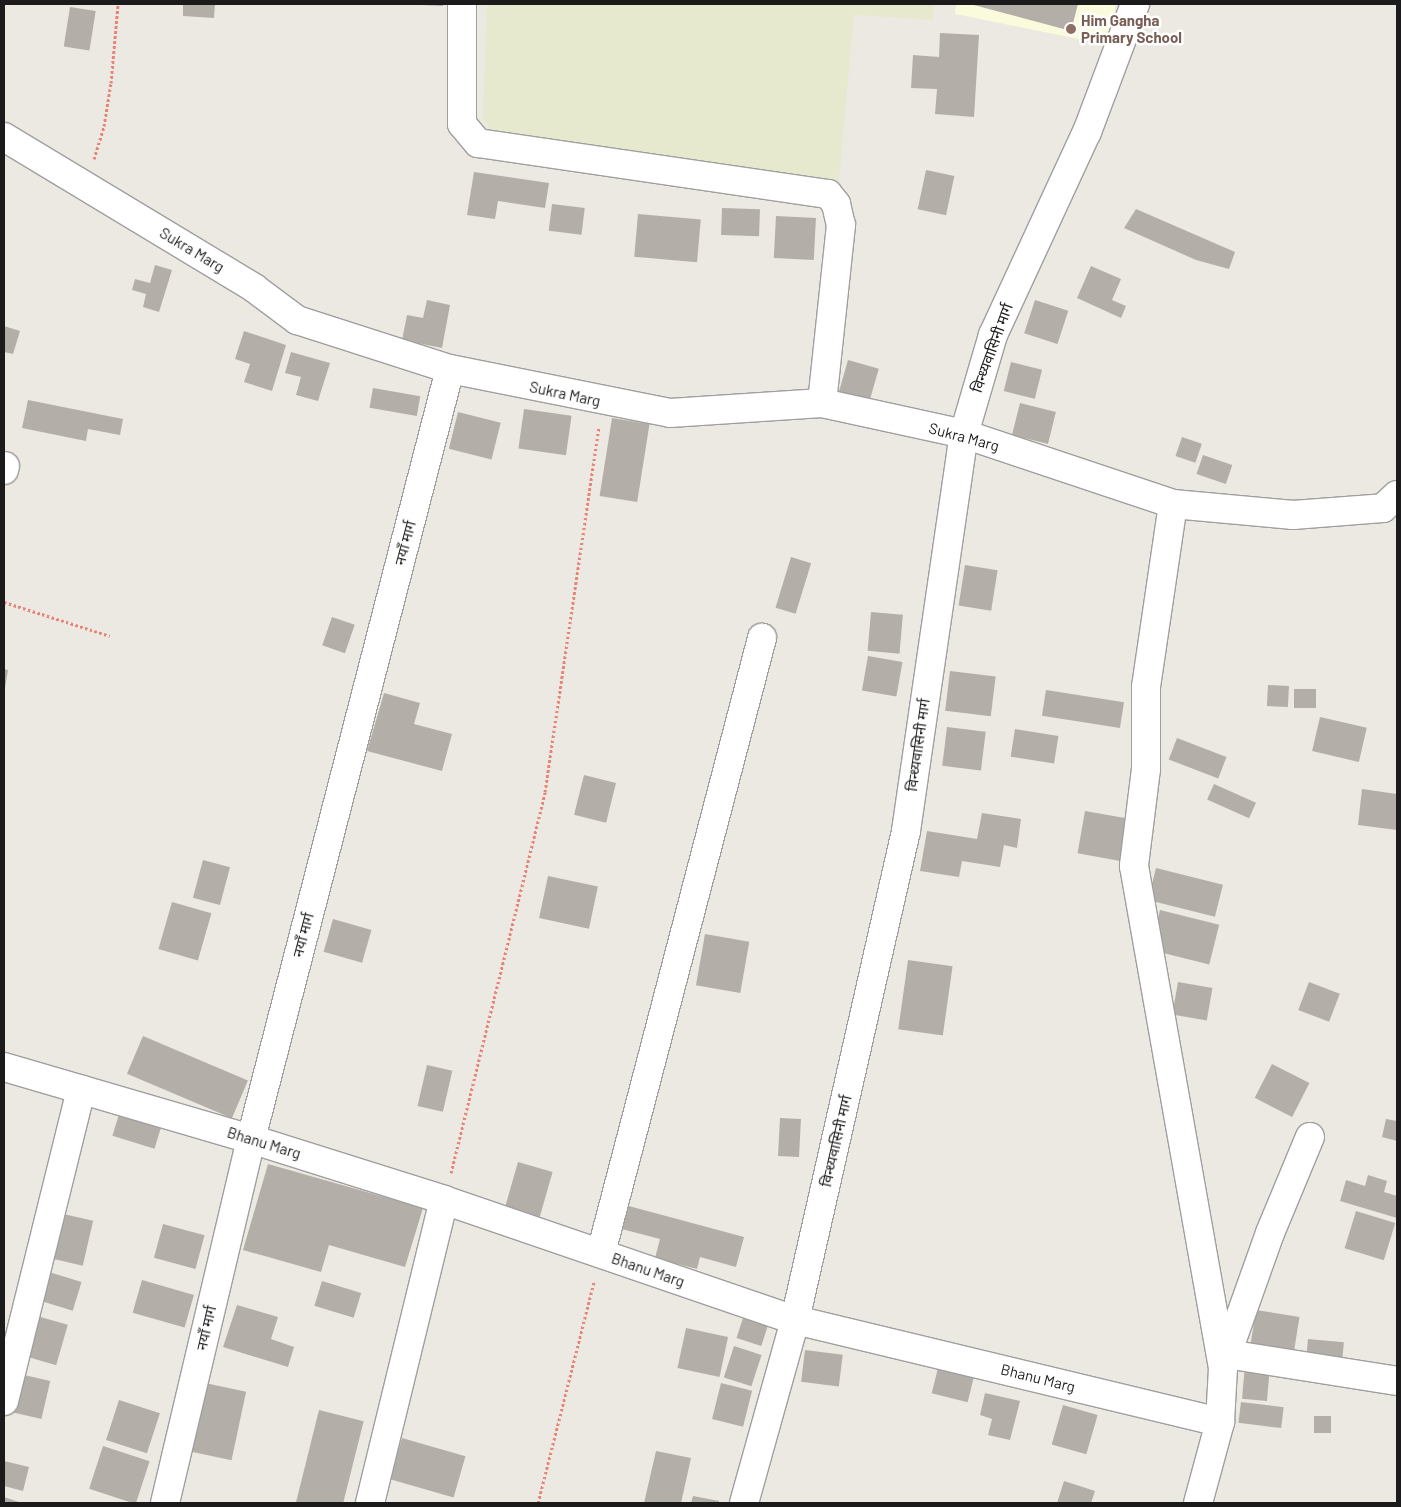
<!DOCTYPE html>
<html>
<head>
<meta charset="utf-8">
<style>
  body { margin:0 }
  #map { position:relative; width:1401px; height:1507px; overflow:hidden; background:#ece9e2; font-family:Barlow,"Noto Sans Devanagari",sans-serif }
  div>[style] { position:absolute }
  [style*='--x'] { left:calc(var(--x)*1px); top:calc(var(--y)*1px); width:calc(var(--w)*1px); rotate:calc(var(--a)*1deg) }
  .education>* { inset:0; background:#fafadd }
  .farmland>* { inset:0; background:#e7e9cf }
  .building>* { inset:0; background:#b4aea8; transform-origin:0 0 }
  .path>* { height:3px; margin-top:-1.5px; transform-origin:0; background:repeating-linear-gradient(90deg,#e88377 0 2.5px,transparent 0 5px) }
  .roads { filter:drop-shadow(1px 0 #9f9f9f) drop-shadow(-1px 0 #9f9f9f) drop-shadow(0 1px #9f9f9f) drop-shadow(0 -1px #9f9f9f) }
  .minor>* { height:28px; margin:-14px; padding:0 14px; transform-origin:14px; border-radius:14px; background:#fff }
  .dots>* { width:14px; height:14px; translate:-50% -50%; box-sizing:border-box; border:2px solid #fff; border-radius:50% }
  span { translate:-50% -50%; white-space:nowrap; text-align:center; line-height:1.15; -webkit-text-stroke:5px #fff; paint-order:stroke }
  .education-label { font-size:15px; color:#785e54; font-weight:700 }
  .left { translate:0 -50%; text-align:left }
  .street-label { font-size:15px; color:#1b1b1b }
  .frame { position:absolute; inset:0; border:5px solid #1b1b1b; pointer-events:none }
</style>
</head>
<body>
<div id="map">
  <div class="education">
    <i style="clip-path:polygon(956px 4px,1116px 4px,1108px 45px,955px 14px)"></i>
  </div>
  <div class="farmland">
    <i style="clip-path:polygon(487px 4px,935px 4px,933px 20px,854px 15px,839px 181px,492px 133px,483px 119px,483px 107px)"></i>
  </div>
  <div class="building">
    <i style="clip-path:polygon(183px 4px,215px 4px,214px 18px,183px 16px)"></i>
    <i style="clip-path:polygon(421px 4px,443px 4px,443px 6px,421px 5px)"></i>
    <i style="clip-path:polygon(970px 4px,1078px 4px,1071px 31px)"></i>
    <i style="left:70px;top:7px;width:26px;height:40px;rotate:9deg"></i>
    <i style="clip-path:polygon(940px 33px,979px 35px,974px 117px,935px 114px,937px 89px,911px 88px,913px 55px,939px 57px)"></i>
    <i style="left:926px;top:170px;width:29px;height:40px;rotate:12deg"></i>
    <i style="clip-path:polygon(474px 172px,549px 183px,545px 208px,498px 201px,495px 219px,467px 215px)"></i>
    <i style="left:552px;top:204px;width:33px;height:27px;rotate:7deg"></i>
    <i style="left:722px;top:208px;width:38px;height:27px;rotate:2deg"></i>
    <i style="clip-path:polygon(1136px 209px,1235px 252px,1229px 269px,1196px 260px,1124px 228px)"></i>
    <i style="left:638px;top:214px;width:63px;height:43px;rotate:5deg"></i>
    <i style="left:776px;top:216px;width:40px;height:42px;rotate:3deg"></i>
    <i style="clip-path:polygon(155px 265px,172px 270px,159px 312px,143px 307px,146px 294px,132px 290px,135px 279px,150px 283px)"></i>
    <i style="clip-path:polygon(1091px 266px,1121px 279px,1112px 300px,1126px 306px,1121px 318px,1077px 298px)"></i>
    <i style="clip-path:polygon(427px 300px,450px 305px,442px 348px,402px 340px,407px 315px,423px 318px)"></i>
    <i style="left:1035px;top:300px;width:35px;height:35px;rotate:18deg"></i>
    <i style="clip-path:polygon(4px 326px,20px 331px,13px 354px,4px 352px)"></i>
    <i style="clip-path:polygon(244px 331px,286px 345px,272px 391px,244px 382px,250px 364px,235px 359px)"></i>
    <i style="clip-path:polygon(291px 352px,330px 363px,318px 401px,296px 395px,301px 377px,285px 373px)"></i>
    <i style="left:848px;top:360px;width:32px;height:33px;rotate:16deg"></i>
    <i style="left:1011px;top:362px;width:32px;height:30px;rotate:14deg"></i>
    <i style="left:373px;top:388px;width:48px;height:20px;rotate:10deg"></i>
    <i style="clip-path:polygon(28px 400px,123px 419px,120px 435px,88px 429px,86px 441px,22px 428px)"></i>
    <i style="left:1020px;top:403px;width:37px;height:33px;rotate:14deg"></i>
    <i style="left:524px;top:409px;width:48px;height:40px;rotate:8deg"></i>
    <i style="left:458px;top:412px;width:44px;height:38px;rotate:14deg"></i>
    <i style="left:612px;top:418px;width:38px;height:79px;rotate:9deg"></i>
    <i style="left:1182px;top:437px;width:21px;height:20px;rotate:19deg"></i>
    <i style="left:1203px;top:455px;width:31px;height:20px;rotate:19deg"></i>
    <i style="left:791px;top:557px;width:21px;height:53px;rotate:17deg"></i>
    <i style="left:965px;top:565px;width:33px;height:41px;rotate:9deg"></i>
    <i style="left:871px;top:612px;width:32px;height:39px;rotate:5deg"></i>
    <i style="left:332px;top:617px;width:24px;height:30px;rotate:19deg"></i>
    <i style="left:868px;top:656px;width:35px;height:35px;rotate:10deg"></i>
    <i style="clip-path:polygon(4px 669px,8px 670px,5px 688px,4px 688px)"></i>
    <i style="left:950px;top:671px;width:46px;height:40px;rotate:7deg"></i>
    <i style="left:1268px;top:685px;width:21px;height:21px;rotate:3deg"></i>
    <i style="left:1294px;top:689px;width:22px;height:19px"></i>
    <i style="left:1046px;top:690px;width:79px;height:26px;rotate:9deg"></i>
    <i style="clip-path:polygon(384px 693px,420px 703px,414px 724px,452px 734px,442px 771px,367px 751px)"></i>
    <i style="left:1320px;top:717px;width:48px;height:35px;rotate:13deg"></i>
    <i style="left:947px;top:727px;width:39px;height:39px;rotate:7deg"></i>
    <i style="left:1015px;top:729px;width:44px;height:28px;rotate:9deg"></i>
    <i style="left:1177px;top:738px;width:53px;height:23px;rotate:21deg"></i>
    <i style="left:584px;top:775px;width:33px;height:41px;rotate:14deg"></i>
    <i style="left:1214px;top:784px;width:46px;height:17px;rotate:24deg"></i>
    <i style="clip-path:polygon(1362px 789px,1397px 794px,1397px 830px,1358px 825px)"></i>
    <i style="left:1085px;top:811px;width:45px;height:43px;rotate:10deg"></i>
    <i style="clip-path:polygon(982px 813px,1021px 819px,1017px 848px,1004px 845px,1000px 867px,962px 861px,959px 877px,920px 871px,927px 831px,977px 839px)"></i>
    <i style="left:203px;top:860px;width:28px;height:39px;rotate:15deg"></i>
    <i style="left:1156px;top:868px;width:69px;height:33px;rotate:14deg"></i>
    <i style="left:548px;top:876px;width:51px;height:43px;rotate:12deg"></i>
    <i style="left:172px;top:902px;width:41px;height:49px;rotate:16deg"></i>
    <i style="left:1160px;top:910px;width:61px;height:41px;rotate:14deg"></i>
    <i style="left:333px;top:919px;width:40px;height:34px;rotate:16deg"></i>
    <i style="left:705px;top:934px;width:45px;height:52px;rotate:10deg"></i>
    <i style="left:908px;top:960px;width:45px;height:70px;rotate:8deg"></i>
    <i style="left:1178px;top:982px;width:35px;height:33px;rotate:10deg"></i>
    <i style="left:1309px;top:982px;width:33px;height:30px;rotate:21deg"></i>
    <i style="left:143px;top:1036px;width:114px;height:41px;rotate:23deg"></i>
    <i style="left:1272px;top:1064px;width:42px;height:38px;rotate:27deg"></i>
    <i style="left:427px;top:1065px;width:26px;height:42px;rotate:13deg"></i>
    <i style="left:120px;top:1111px;width:44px;height:26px;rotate:17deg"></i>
    <i style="left:780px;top:1118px;width:21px;height:38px;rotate:3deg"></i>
    <i style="clip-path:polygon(1386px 1119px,1397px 1121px,1397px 1141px,1382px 1137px)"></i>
    <i style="left:518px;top:1162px;width:36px;height:52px;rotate:16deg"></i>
    <i style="clip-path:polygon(268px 1164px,423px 1208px,405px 1267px,329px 1245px,321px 1272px,243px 1250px)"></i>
    <i style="clip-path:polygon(1368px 1175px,1387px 1181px,1384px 1192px,1397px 1196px,1397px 1218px,1340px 1201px,1346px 1180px,1365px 1186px)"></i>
    <i style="clip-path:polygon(625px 1205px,744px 1237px,736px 1267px,700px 1257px,697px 1269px,655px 1258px,660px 1239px,618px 1228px)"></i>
    <i style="left:1356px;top:1211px;width:41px;height:39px;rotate:17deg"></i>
    <i style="left:59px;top:1213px;width:35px;height:46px;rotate:13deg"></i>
    <i style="left:163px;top:1224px;width:43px;height:35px;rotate:15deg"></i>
    <i style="left:49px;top:1272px;width:34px;height:30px;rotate:17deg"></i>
    <i style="left:142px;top:1280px;width:54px;height:34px;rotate:16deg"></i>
    <i style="left:322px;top:1281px;width:41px;height:26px;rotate:17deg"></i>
    <i style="clip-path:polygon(237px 1305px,278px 1317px,271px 1339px,294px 1347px,288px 1367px,223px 1347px)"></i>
    <i style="left:1256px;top:1310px;width:44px;height:35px;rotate:9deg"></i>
    <i style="left:37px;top:1316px;width:32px;height:42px;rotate:16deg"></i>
    <i style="left:743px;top:1318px;width:26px;height:21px;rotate:18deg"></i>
    <i style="left:686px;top:1328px;width:43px;height:41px;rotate:12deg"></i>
    <i style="left:1308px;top:1339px;width:36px;height:24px;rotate:5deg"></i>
    <i style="left:734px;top:1346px;width:29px;height:33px;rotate:18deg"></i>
    <i style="left:805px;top:1350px;width:38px;height:32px;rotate:7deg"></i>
    <i style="left:1245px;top:1365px;width:25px;height:34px;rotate:5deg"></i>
    <i style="left:938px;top:1368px;width:37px;height:26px;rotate:14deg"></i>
    <i style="left:20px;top:1374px;width:31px;height:39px;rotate:13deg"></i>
    <i style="left:205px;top:1383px;width:42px;height:70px;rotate:12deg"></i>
    <i style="left:721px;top:1383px;width:32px;height:37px;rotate:14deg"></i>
    <i style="clip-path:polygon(985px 1393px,1020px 1401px,1010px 1440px,988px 1435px,992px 1419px,980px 1415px)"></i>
    <i style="left:119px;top:1400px;width:43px;height:42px;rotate:18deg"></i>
    <i style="left:1241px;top:1402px;width:43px;height:21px;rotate:7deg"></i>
    <i style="left:1063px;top:1405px;width:36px;height:41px;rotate:16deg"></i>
    <i style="left:319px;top:1410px;width:46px;height:96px;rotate:14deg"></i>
    <i style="left:1314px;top:1416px;width:17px;height:17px"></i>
    <i style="left:402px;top:1438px;width:66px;height:43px;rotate:16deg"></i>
    <i style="left:103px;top:1446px;width:49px;height:45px;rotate:18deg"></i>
    <i style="clip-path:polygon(656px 1451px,691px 1458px,681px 1503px,644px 1503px)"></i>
    <i style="clip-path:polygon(4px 1461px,29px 1467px,23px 1491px,4px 1486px)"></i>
    <i style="clip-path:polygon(1064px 1481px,1095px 1491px,1091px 1503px,1057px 1503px)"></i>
    <i style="clip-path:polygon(693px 1496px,719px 1501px,719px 1503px,691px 1503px)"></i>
    <i style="clip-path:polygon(4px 1497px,22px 1503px,4px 1503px)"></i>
  </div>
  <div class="path">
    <i style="--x:94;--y:159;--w:34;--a:-73"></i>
    <i style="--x:104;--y:126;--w:44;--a:-80.8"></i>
    <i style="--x:111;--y:83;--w:79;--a:-84.9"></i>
    <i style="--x:4;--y:602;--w:111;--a:17.8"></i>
    <i style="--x:451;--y:1173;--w:392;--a:-76.1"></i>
    <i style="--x:545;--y:792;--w:369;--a:-81.6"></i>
    <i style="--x:538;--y:1503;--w:229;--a:-75.8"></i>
  </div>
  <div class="roads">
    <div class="minor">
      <i style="--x:462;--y:4;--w:120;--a:90"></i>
      <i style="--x:462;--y:124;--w:25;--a:50"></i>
      <i style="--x:478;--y:143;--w:354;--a:8.3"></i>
      <i style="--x:828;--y:194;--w:13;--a:51"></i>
      <i style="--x:836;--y:204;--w:22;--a:77"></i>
      <i style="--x:841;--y:225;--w:179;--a:96.1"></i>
      <i style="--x:4;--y:137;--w:292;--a:31.1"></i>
      <i style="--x:254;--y:288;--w:54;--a:36.7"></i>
      <i style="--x:297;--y:320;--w:161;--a:17.8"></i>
      <i style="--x:450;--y:369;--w:224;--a:11.3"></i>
      <i style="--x:670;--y:413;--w:152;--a:-3.8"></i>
      <i style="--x:822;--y:403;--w:145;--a:12.3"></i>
      <i style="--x:964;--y:434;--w:220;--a:18.5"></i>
      <i style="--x:1173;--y:504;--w:121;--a:5.2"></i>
      <i style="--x:1293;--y:515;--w:90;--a:-4.4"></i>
      <i style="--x:1383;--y:508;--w:19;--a:-43"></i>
      <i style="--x:4;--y:470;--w:4;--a:-76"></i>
      <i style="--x:1173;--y:504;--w:185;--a:98.4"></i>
      <i style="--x:1146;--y:687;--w:82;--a:90"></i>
      <i style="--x:1146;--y:769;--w:98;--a:97.1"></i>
      <i style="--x:1134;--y:866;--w:510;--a:79.95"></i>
      <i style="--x:1223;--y:1368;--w:54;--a:93.2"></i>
      <i style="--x:4;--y:1067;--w:257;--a:16.3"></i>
      <i style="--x:251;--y:1139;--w:202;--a:17.5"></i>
      <i style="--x:444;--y:1200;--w:371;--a:18.9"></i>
      <i style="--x:795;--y:1320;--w:437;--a:13.5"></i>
      <i style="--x:1220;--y:1422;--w:84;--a:105.2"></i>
      <i style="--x:601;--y:1253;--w:636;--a:-75.33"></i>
      <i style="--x:1227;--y:1354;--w:172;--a:9"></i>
      <i style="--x:1223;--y:1365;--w:140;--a:-70.4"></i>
      <i style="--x:1270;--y:1233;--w:104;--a:-67.4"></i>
      <i style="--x:4;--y:1401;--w:321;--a:-76.1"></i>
      <i style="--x:165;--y:1503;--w:374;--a:-76.7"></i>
      <i style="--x:251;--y:1139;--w:795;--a:-75.51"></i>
      <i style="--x:370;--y:1503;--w:312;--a:-76.3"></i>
      <i style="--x:744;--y:1503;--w:190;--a:-74.4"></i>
      <i style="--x:795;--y:1320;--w:501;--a:-77.21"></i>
      <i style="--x:906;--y:831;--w:401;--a:-81.7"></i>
      <i style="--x:964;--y:434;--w:103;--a:-73.7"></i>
      <i style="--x:993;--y:335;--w:224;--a:-65.2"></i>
      <i style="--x:1087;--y:132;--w:137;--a:-69.4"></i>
    </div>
  </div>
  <div class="dots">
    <i style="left:1071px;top:29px;background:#8d6e63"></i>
  </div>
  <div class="education-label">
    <span class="left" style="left:1081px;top:29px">Him Gangha<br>Primary School</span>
  </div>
  <div class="street-label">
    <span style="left:192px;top:250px;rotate:31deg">Sukra Marg</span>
    <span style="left:992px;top:348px;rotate:-70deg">विन्ध्यवासिनी मार्ग</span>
    <span style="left:565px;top:394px;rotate:12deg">Sukra Marg</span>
    <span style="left:964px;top:437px;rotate:15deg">Sukra Marg</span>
    <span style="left:405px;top:543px;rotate:-75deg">नयाँ मार्ग</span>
    <span style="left:918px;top:745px;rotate:-82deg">विन्ध्यवासिनी मार्ग</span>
    <span style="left:303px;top:935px;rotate:-75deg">नयाँ मार्ग</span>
    <span style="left:836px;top:1141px;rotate:-77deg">विन्ध्यवासिनी मार्ग</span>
    <span style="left:264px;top:1143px;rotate:17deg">Bhanu Marg</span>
    <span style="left:648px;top:1270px;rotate:19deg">Bhanu Marg</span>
    <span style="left:206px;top:1328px;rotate:-77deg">नयाँ मार्ग</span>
    <span style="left:1038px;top:1378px;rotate:14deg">Bhanu Marg</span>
  </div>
  <div class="frame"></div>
</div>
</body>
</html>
